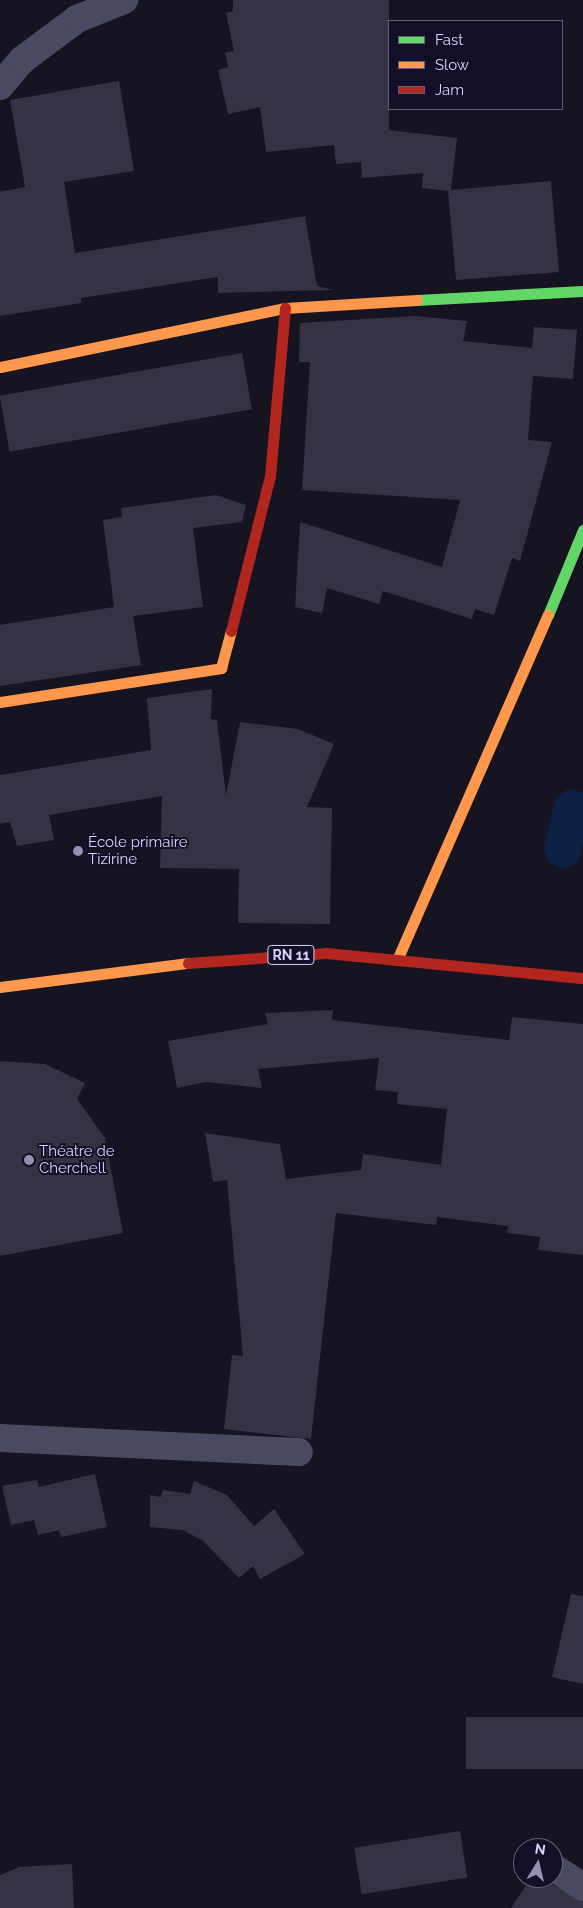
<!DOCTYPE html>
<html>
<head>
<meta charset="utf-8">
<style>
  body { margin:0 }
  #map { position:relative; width:583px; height:1908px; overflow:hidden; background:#161421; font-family:Raleway,sans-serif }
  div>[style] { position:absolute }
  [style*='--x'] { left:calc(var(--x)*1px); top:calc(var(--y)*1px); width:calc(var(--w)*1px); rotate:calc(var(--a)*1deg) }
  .water>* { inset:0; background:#0d2144 }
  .building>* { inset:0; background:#343243; transform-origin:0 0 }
  .street>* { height:28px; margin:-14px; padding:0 14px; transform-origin:14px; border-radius:14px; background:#4a4962 }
  .fast>* { height:11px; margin:-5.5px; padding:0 5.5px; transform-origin:5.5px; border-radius:5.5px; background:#63d668 }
  .slow>* { height:11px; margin:-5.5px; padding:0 5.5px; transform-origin:5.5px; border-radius:5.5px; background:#ff974d }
  .jam>* { height:11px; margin:-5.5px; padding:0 5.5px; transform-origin:5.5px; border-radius:5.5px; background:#b3261e }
  .dots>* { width:14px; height:14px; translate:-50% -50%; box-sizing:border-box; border:2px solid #130f26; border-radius:50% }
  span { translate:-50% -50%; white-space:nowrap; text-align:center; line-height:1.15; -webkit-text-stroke:4px #130f26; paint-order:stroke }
  .shield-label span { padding:1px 4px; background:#130f26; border:1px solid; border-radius:4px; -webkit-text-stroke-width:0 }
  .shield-label { font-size:14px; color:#d9d4ff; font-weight:700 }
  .poi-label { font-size:15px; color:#d9d4ff }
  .left { translate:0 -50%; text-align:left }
  .legend { position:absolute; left:388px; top:20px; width:175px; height:90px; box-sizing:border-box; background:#130f26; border:1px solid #625e7d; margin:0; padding:6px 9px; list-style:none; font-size:15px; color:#d9d4ff }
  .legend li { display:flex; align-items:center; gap:10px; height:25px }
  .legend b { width:25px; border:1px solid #625e7d }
  .north { position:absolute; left:513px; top:1838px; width:50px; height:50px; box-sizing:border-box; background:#130f26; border:1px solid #625e7d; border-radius:50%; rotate:9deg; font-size:14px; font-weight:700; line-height:20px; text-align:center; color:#d9d4ff }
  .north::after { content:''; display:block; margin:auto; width:18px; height:22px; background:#9591b1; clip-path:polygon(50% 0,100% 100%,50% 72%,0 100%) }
</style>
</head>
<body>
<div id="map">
  <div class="water">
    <i style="clip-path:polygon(568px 789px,583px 792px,583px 844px,578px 862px,563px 869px,548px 862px,544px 850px,555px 799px)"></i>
  </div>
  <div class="building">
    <i style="clip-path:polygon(233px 0,389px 0,389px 130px,457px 138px,451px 190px,551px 181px,559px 272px,456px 280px,448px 191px,422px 188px,423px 173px,362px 178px,361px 162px,336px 164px,334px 145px,266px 152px,260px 107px,228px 114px,218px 70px,228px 67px,225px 53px,234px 51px,226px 13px,233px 11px)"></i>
    <i style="clip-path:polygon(119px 81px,134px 171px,64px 182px,75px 253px,305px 216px,317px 286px,334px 290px,218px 293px,218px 277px,81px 298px,81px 303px,0 316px,0 192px,25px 187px,10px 100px)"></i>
    <i style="clip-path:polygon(415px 316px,467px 321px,463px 341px,532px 348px,534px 327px,577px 330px,573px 379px,533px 376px,528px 440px,552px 442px,520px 561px,512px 558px,494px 615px,475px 609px,472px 619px,383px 591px,379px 604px,327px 588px,322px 613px,295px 607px,300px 522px,442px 567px,460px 500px,302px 490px,310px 362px,299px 362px,300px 323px)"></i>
    <i style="left:242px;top:353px;width:57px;height:246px;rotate:80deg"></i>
    <i style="clip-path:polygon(216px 495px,246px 505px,242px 522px,193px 528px,203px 607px,133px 616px,141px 665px,0 686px,0 625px,114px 607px,103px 520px,122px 517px,121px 508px)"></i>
    <i style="clip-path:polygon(212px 689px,211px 719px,217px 720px,226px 795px,240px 722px,298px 729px,334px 744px,307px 807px,332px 808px,330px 924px,238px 923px,239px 869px,160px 868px,162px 796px,49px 815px,54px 840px,17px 846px,10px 822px,0 824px,0 775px,151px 750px,147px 698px)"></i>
    <i style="clip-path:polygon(333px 1010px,332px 1020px,509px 1040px,512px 1017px,583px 1024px,583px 1255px,538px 1250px,540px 1237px,507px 1233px,508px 1226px,437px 1217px,436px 1225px,336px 1213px,311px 1439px,224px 1429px,232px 1355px,243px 1356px,227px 1180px,213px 1182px,205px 1133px,280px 1144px,286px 1179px,361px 1170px,363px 1154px,441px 1165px,447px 1109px,397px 1104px,398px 1092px,375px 1090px,379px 1058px,258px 1069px,262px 1088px,206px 1082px,177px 1088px,168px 1041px,268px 1024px,265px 1013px)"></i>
    <i style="clip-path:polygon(0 1061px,45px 1064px,85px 1083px,77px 1099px,105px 1138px,123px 1233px,0 1256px)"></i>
    <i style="clip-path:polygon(95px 1474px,107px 1527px,61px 1537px,59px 1530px,38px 1535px,34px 1520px,11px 1525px,2px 1486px,37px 1480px,39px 1487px)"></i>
    <i style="clip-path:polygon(194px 1481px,227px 1495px,254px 1526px,274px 1509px,305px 1554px,260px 1579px,253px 1566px,239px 1578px,202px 1540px,182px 1530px,150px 1527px,150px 1495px,161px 1497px,163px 1490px,190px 1494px)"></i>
    <i style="clip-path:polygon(571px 1594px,583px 1596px,583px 1684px,552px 1677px)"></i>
    <i style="left:583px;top:1717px;width:52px;height:117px;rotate:90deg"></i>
    <i style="left:460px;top:1831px;width:47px;height:107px;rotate:81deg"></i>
    <i style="clip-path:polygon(72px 1864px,74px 1908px,0 1908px,0 1875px,20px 1867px)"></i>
    <i style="clip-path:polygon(531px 1878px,542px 1878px,583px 1902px,583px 1908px,511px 1908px)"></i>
  </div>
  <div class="street">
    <i style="--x:0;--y:86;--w:34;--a:-50"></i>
    <i style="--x:22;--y:60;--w:69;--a:-36.7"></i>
    <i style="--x:77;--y:19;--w:51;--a:-22"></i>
    <i style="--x:0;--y:1438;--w:299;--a:2.7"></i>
    <i style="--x:553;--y:1867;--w:36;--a:34"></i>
  </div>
  <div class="fast">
    <i style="--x:417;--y:300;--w:166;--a:-3.1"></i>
    <i style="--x:548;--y:615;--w:92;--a:-67.6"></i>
  </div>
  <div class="slow">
    <i style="--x:0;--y:367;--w:291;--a:-11.7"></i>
    <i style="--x:285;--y:308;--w:132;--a:-3.5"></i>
    <i style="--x:0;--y:702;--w:224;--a:-8.7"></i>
    <i style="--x:221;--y:668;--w:38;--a:-75"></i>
    <i style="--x:397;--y:960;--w:377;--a:-66.4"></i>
    <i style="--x:0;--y:987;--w:190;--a:-7.3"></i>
  </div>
  <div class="jam">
    <i style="--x:231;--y:631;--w:160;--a:-75.9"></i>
    <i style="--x:270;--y:476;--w:169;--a:-84.9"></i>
    <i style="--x:188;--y:963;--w:138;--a:-4.1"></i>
    <i style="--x:326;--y:953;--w:258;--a:5.6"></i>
  </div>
  <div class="dots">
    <i style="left:78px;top:851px;background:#9591b1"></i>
    <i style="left:29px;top:1160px;background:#9591b1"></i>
  </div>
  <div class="shield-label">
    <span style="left:291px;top:955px">RN 11</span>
  </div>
  <div class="poi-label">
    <span class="left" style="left:88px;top:851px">École primaire<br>Tizirine</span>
    <span class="left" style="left:39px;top:1160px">Théatre de<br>Cherchell</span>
  </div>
  <ul class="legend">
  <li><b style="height:6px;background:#63d668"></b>Fast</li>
  <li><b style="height:6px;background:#ff974d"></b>Slow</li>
  <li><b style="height:6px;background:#b3261e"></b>Jam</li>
  </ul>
  <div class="north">N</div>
</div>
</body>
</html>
